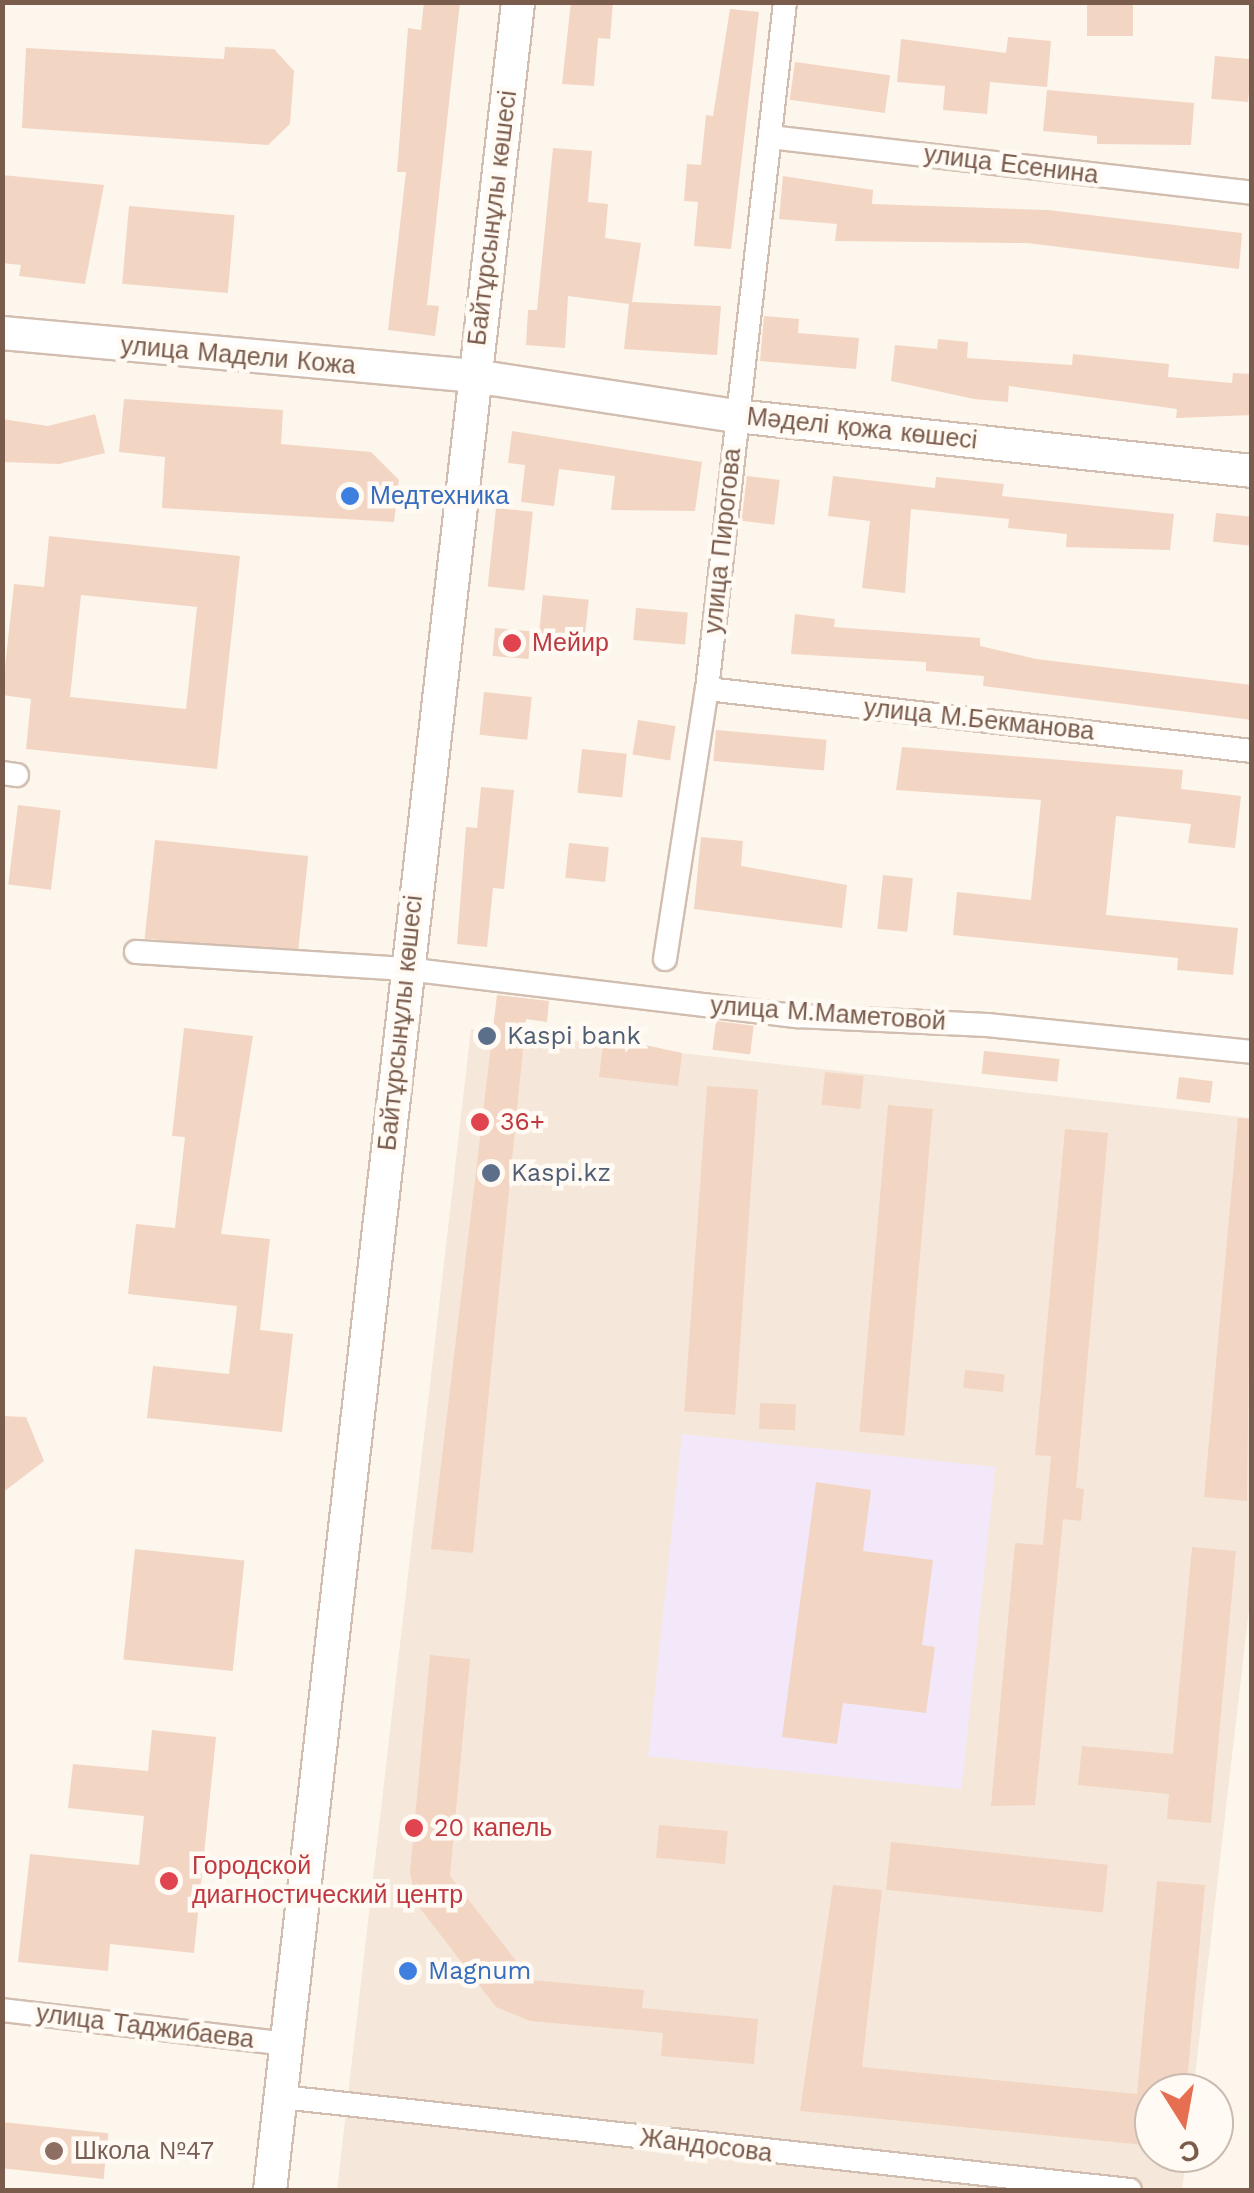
<!DOCTYPE html>
<html>
<head>
<meta charset="utf-8">
<style>
  body { margin:0 }
  #map { position:relative; width:1254px; height:2193px; overflow:hidden; background:#fdf6ec; font-family:"Work Sans",sans-serif }
  div>[style] { position:absolute }
  [style*='--x'] { left:calc(var(--x)*1px); top:calc(var(--y)*1px); width:calc(var(--w)*1px); rotate:calc(var(--a)*1deg) }
  .residential>* { inset:0; background:#f5e8da }
  .education>* { inset:0; background:#f3e8fa; transform-origin:0 0 }
  .building>* { inset:0; background:#f3d5c3; transform-origin:0 0 }
  .roads { filter:drop-shadow(2px 0 #d1beb0) drop-shadow(-2px 0 #d1beb0) drop-shadow(0 2px #d1beb0) drop-shadow(0 -2px #d1beb0) }
  .minor>* { height:22px; margin:-11px; padding:0 11px; transform-origin:11px; border-radius:11px; background:#fff }
  .secondary>* { height:32px; margin:-16px; padding:0 16px; transform-origin:16px; border-radius:16px; background:#fff }
  .dots>* { width:28px; height:28px; translate:-50% -50%; box-sizing:border-box; border:5px solid #fffaf3; border-radius:50% }
  span { translate:-50% -50%; white-space:nowrap; text-align:center; line-height:1.15; -webkit-text-stroke:9px #fffaf3; paint-order:stroke }
  .street-label { font-size:25px; color:#7a5c4d }
  .shop-label { font-size:25px; color:#366cbe }
  .left { translate:0 -50%; text-align:left }
  .health-label { font-size:25px; color:#be3a42 }
  .service-label { font-size:25px; color:#4e5e75 }
  .education-label { font-size:25px; color:#785e54 }
  .frame { position:absolute; inset:0; border:5px solid #7a5c4d; pointer-events:none }
  .north { position:absolute; left:1134px; top:2073px; width:100px; height:100px; box-sizing:border-box; background:#fffaf3; border:2px solid #cabbb1; border-radius:50%; rotate:169deg; font-size:28px; font-weight:700; line-height:40px; text-align:center; color:#7a5c4d }
  .north::after { content:''; display:block; margin:auto; width:35px; height:45px; background:#e76f51; clip-path:polygon(50% 0,100% 100%,50% 72%,0 100%) }
</style>
</head>
<body>
<div id="map">
  <div class="residential">
    <i style="clip-path:polygon(471px 1029px,1251px 1118px,1251px 1592px,1193px 2093px,1154px 2093px,1154px 2153px,1187px 2153px,1182px 2190px,337px 2190px)"></i>
  </div>
  <div class="education">
    <i style="left:682px;top:1434px;width:315px;height:324px;rotate:6deg"></i>
  </div>
  <div class="building">
    <i style="clip-path:polygon(424px 2px,460px 2px,427px 305px,439px 306px,435px 336px,388px 330px,406px 172px,397px 172px,408px 28px,421px 30px)"></i>
    <i style="clip-path:polygon(571px 2px,613px 2px,610px 39px,598px 38px,594px 86px,562px 84px)"></i>
    <i style="left:1087px;top:2px;width:46px;height:34px"></i>
    <i style="clip-path:polygon(730px 9px,759px 12px,731px 249px,694px 246px,698px 202px,684px 201px,687px 164px,701px 165px,706px 115px,713px 116px)"></i>
    <i style="clip-path:polygon(1008px 37px,1051px 41px,1047px 87px,990px 82px,987px 114px,943px 110px,945px 86px,897px 82px,901px 39px,1006px 53px)"></i>
    <i style="clip-path:polygon(225px 47px,274px 49px,294px 71px,290px 124px,268px 145px,22px 128px,26px 48px,224px 59px)"></i>
    <i style="left:1215px;top:56px;width:37px;height:43px;rotate:5deg"></i>
    <i style="left:795px;top:62px;width:96px;height:38px;rotate:8deg"></i>
    <i style="clip-path:polygon(1047px 90px,1194px 103px,1191px 145px,1097px 144px,1097px 136px,1043px 131px)"></i>
    <i style="clip-path:polygon(553px 148px,592px 151px,588px 202px,608px 204px,605px 238px,641px 243px,632px 302px,721px 306px,717px 355px,624px 349px,629px 304px,568px 296px,565px 348px,526px 345px,528px 310px,537px 310px)"></i>
    <i style="clip-path:polygon(2px 175px,104px 185px,85px 284px,19px 276px,21px 265px,2px 263px)"></i>
    <i style="clip-path:polygon(783px 176px,873px 190px,872px 204px,1048px 210px,1242px 233px,1239px 269px,1027px 243px,835px 241px,837px 224px,779px 219px)"></i>
    <i style="left:129px;top:206px;width:106px;height:78px;rotate:5deg"></i>
    <i style="clip-path:polygon(764px 316px,799px 319px,798px 333px,859px 338px,856px 369px,760px 361px)"></i>
    <i style="clip-path:polygon(938px 339px,968px 342px,967px 358px,1072px 365px,1073px 354px,1169px 364px,1168px 377px,1232px 383px,1233px 373px,1252px 374px,1252px 415px,1176px 418px,1177px 409px,1009px 386px,1008px 402px,974px 399px,891px 381px,895px 345px,937px 349px)"></i>
    <i style="clip-path:polygon(124px 399px,283px 410px,281px 444px,371px 452px,399px 480px,394px 522px,162px 508px,165px 457px,119px 452px)"></i>
    <i style="clip-path:polygon(95px 414px,105px 453px,59px 464px,2px 462px,2px 419px,48px 426px)"></i>
    <i style="clip-path:polygon(512px 431px,702px 462px,695px 511px,611px 510px,615px 476px,559px 469px,554px 506px,521px 502px,525px 465px,508px 463px)"></i>
    <i style="left:747px;top:476px;width:33px;height:45px;rotate:7deg"></i>
    <i style="clip-path:polygon(833px 476px,935px 488px,936px 477px,1004px 484px,1002px 496px,1174px 514px,1170px 550px,1066px 547px,1067px 534px,1008px 528px,1009px 519px,911px 509px,905px 593px,862px 588px,870px 521px,828px 516px)"></i>
    <i style="left:496px;top:508px;width:37px;height:79px;rotate:6deg"></i>
    <i style="left:1216px;top:513px;width:36px;height:29px;rotate:6deg"></i>
    <i style="clip-path:polygon(evenodd,49px 536px,240px 556px,217px 769px,26px 749px,31px 699px,2px 695px,14px 584px,44px 587px,49px 536px,81px 595px,197px 607px,186px 709px,70px 697px,81px 595px)"></i>
    <i style="left:543px;top:595px;width:46px;height:39px;rotate:6deg"></i>
    <i style="left:636px;top:608px;width:52px;height:32px;rotate:5deg"></i>
    <i style="clip-path:polygon(795px 614px,835px 619px,834px 627px,980px 638px,980px 646px,1036px 659px,1252px 685px,1252px 720px,983px 686px,984px 676px,926px 671px,926px 662px,791px 654px)"></i>
    <i style="left:495px;top:628px;width:36px;height:28px;rotate:5deg"></i>
    <i style="left:484px;top:692px;width:48px;height:43px;rotate:6deg"></i>
    <i style="left:638px;top:720px;width:38px;height:35px;rotate:9deg"></i>
    <i style="left:716px;top:730px;width:111px;height:31px;rotate:5deg"></i>
    <i style="clip-path:polygon(902px 747px,1183px 770px,1181px 789px,1241px 796px,1235px 848px,1188px 843px,1191px 824px,1116px 816px,1106px 915px,1238px 928px,1233px 975px,1177px 970px,1178px 958px,953px 935px,957px 892px,1031px 900px,1041px 800px,896px 790px)"></i>
    <i style="left:582px;top:749px;width:45px;height:44px;rotate:6deg"></i>
    <i style="clip-path:polygon(481px 787px,514px 790px,504px 889px,493px 888px,487px 947px,457px 944px,466px 827px,477px 828px)"></i>
    <i style="left:18px;top:805px;width:43px;height:80px;rotate:7deg"></i>
    <i style="clip-path:polygon(701px 837px,743px 841px,741px 866px,847px 885px,842px 928px,694px 909px)"></i>
    <i style="left:155px;top:840px;width:154px;height:99px;rotate:6deg"></i>
    <i style="left:569px;top:843px;width:40px;height:35px;rotate:6deg"></i>
    <i style="left:883px;top:875px;width:30px;height:54px;rotate:6deg"></i>
    <i style="clip-path:polygon(497px 995px,549px 1001px,547px 1022px,526px 1019px,473px 1553px,431px 1549px)"></i>
    <i style="left:716px;top:1021px;width:38px;height:29px;rotate:7deg"></i>
    <i style="clip-path:polygon(184px 1028px,253px 1036px,221px 1234px,270px 1239px,260px 1330px,293px 1334px,282px 1432px,147px 1418px,153px 1366px,229px 1374px,237px 1306px,128px 1294px,136px 1224px,175px 1228px,185px 1137px,172px 1136px)"></i>
    <i style="clip-path:polygon(604px 1036px,682px 1053px,678px 1086px,599px 1077px)"></i>
    <i style="left:984px;top:1051px;width:76px;height:23px;rotate:6deg"></i>
    <i style="left:825px;top:1072px;width:39px;height:33px;rotate:6deg"></i>
    <i style="left:1179px;top:1077px;width:34px;height:22px;rotate:7deg"></i>
    <i style="left:707px;top:1086px;width:51px;height:326px;rotate:4deg"></i>
    <i style="left:888px;top:1105px;width:45px;height:328px;rotate:5deg"></i>
    <i style="clip-path:polygon(1238px 1118px,1252px 1119px,1247px 1501px,1204px 1497px)"></i>
    <i style="clip-path:polygon(1065px 1129px,1108px 1133px,1076px 1488px,1084px 1489px,1081px 1521px,1063px 1519px,1035px 1805px,991px 1806px,1015px 1543px,1043px 1545px,1051px 1456px,1035px 1455px)"></i>
    <i style="left:965px;top:1370px;width:40px;height:18px;rotate:6deg"></i>
    <i style="left:760px;top:1403px;width:36px;height:26px;rotate:2deg"></i>
    <i style="clip-path:polygon(2px 1416px,26px 1417px,44px 1461px,2px 1493px)"></i>
    <i style="clip-path:polygon(816px 1482px,871px 1490px,863px 1551px,933px 1560px,922px 1645px,935px 1647px,926px 1713px,843px 1703px,837px 1744px,782px 1737px)"></i>
    <i style="clip-path:polygon(1192px 1547px,1236px 1551px,1211px 1823px,1167px 1819px,1169px 1794px,1078px 1785px,1082px 1746px,1173px 1754px)"></i>
    <i style="left:135px;top:1549px;width:110px;height:111px;rotate:6deg"></i>
    <i style="clip-path:polygon(430px 1655px,470px 1659px,450px 1876px,531px 1980px,644px 1990px,642px 2008px,758px 2019px,754px 2064px,661px 2056px,663px 2033px,530px 2021px,496px 2007px,416px 1903px,410px 1872px)"></i>
    <i style="clip-path:polygon(152px 1730px,216px 1737px,194px 1953px,110px 1944px,108px 1971px,18px 1962px,30px 1854px,139px 1865px,144px 1816px,68px 1808px,73px 1764px,148px 1771px)"></i>
    <i style="left:659px;top:1825px;width:69px;height:33px;rotate:5deg"></i>
    <i style="left:891px;top:1842px;width:218px;height:48px;rotate:6deg"></i>
    <i style="clip-path:polygon(1157px 1881px,1205px 1885px,1186px 2093px,1154px 2093px,1154px 2146px,800px 2111px,833px 1885px,882px 1890px,862px 2067px,1137px 2094px)"></i>
    <i style="left:2px;top:2122px;width:107px;height:46px;rotate:6deg"></i>
  </div>
  <div class="roads">
    <div class="minor">
      <i style="--x:770;--y:137;--w:485;--a:6.6"></i>
      <i style="--x:707;--y:689;--w:549;--a:6.49"></i>
      <i style="--x:2;--y:773;--w:15;--a:8"></i>
      <i style="--x:136;--y:952;--w:271;--a:3.6"></i>
      <i style="--x:406;--y:969;--w:394;--a:6.9"></i>
      <i style="--x:797;--y:1016;--w:190;--a:2.7"></i>
      <i style="--x:987;--y:1025;--w:266;--a:5.8"></i>
      <i style="--x:665;--y:959;--w:273;--a:-81.2"></i>
      <i style="--x:707;--y:689;--w:691;--a:-83.52"></i>
      <i style="--x:2;--y:2010;--w:287;--a:6.8"></i>
      <i style="--x:282;--y:2097;--w:853;--a:6.26"></i>
    </div>
    <div class="secondary">
      <i style="--x:2;--y:333;--w:474;--a:5.2"></i>
      <i style="--x:474;--y:376;--w:265;--a:8.7"></i>
      <i style="--x:736;--y:416;--w:519;--a:6.08"></i>
      <i style="--x:270;--y:2190;--w:2202;--a:-83.53"></i>
    </div>
  </div>
  <div class="dots">
    <i style="left:350px;top:496px;background:#3f7fe0"></i>
    <i style="left:512px;top:643px;background:#e0444e"></i>
    <i style="left:487px;top:1036px;background:#5c6f8a"></i>
    <i style="left:480px;top:1122px;background:#e0444e"></i>
    <i style="left:491px;top:1173px;background:#5c6f8a"></i>
    <i style="left:414px;top:1828px;background:#e0444e"></i>
    <i style="left:169px;top:1881px;background:#e0444e"></i>
    <i style="left:408px;top:1971px;background:#3f7fe0"></i>
    <i style="left:54px;top:2151px;background:#8d6e63"></i>
  </div>
  <div class="street-label">
    <span style="left:1011px;top:165px;rotate:7deg">улица Есенина</span>
    <span style="left:493px;top:218px;rotate:-83deg">Байтұрсынұлы көшесі</span>
    <span style="left:238px;top:356px;rotate:5deg">улица Мадели Кожа</span>
    <span style="left:862px;top:429px;rotate:6deg">Мәделі қожа көшесі</span>
    <span style="left:723px;top:541px;rotate:-84deg">улица Пирогова</span>
    <span style="left:979px;top:720px;rotate:6deg">улица М.Бекманова</span>
    <span style="left:828px;top:1014px;rotate:4deg">улица М.Маметовой</span>
    <span style="left:401px;top:1023px;rotate:-84deg">Байтұрсынұлы көшесі</span>
    <span style="left:145px;top:2027px;rotate:7deg">улица Таджибаева</span>
    <span style="left:706px;top:2146px;rotate:7deg">Жандосова</span>
  </div>
  <div class="shop-label">
    <span class="left" style="left:370px;top:496px">Медтехника</span>
    <span class="left" style="left:428px;top:1971px">Magnum</span>
  </div>
  <div class="health-label">
    <span class="left" style="left:532px;top:643px">Мейир</span>
    <span class="left" style="left:500px;top:1122px">36+</span>
    <span class="left" style="left:434px;top:1828px">20 капель</span>
    <span class="left" style="left:192px;top:1881px">Городской<br>диагностический центр</span>
  </div>
  <div class="service-label">
    <span class="left" style="left:507px;top:1036px">Kaspi bank</span>
    <span class="left" style="left:511px;top:1173px">Kaspi.kz</span>
  </div>
  <div class="education-label">
    <span class="left" style="left:74px;top:2151px">Школа №47</span>
  </div>
  <div class="frame"></div>
  <div class="north">С</div>
</div>
</body>
</html>
